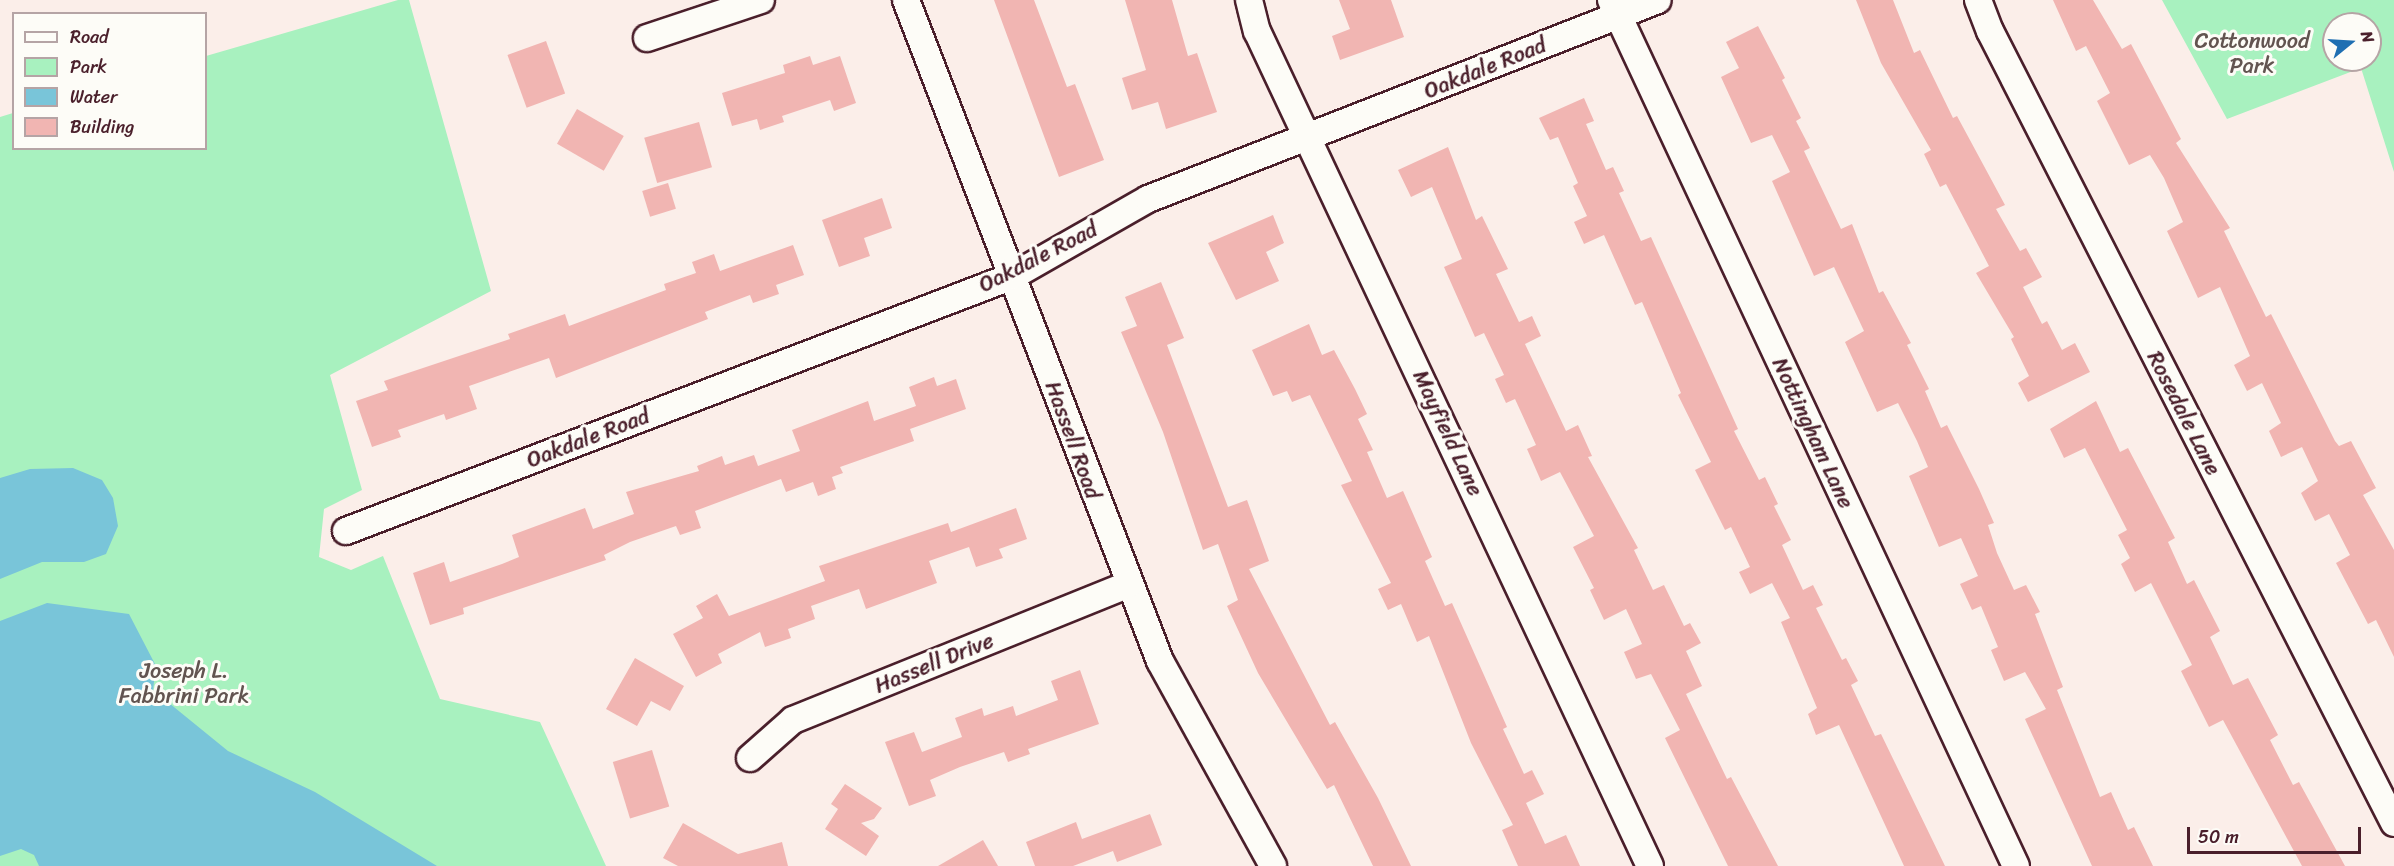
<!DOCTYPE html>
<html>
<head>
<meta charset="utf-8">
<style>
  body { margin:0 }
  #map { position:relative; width:2394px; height:866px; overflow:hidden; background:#fbeee9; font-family:Sriracha,sans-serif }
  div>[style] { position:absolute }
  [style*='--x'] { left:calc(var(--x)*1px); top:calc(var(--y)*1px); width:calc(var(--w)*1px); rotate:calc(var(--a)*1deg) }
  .green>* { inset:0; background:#a8f1bf }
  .water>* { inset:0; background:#79c5d9 }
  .building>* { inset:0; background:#f1b5b2; transform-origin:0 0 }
  .roads { filter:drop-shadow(2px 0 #4a1f2b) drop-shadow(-2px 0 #4a1f2b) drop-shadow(0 2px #4a1f2b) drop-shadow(0 -2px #4a1f2b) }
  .minor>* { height:26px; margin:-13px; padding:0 13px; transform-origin:13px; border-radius:13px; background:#fdfcf7 }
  span { translate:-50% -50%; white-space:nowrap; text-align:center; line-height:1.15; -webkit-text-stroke:6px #fdfcf7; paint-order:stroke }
  .park-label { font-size:22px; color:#625450 }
  .street-label { font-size:22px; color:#4a1f2b }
  .legend { position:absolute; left:12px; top:12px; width:195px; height:138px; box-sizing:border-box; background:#fdfcf7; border:2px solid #b5a4a5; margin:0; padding:8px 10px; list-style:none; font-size:18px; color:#4a1f2b }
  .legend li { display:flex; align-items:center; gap:12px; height:30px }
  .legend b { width:30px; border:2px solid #b5a4a5 }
  .north { position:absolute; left:2322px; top:12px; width:60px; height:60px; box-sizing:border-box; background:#fdfcf7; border:2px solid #b5a4a5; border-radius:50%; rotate:72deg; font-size:16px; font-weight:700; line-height:24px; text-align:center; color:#4a1f2b }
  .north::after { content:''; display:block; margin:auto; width:21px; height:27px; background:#1f6fb2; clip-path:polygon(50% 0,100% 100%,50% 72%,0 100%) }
  .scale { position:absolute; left:2187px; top:827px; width:174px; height:27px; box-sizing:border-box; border:3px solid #4a1f2b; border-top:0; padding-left:8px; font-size:18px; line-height:21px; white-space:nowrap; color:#4a1f2b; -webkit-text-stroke:4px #fdfcf7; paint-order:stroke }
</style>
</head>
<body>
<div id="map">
  <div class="green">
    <i style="clip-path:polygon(398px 0,409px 0,491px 291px,330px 375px,362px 490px,324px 509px,319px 557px,351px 570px,383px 556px,440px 699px,540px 722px,606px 866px,0 866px,0 117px,13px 113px,14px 148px,206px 148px,206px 56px)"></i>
    <i style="clip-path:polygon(evenodd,2162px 0,2394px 0,2394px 172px,2361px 68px,2227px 119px,2162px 0,2334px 24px,2370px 24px,2370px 60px,2334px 60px,2334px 24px)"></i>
  </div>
  <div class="water">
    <i style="clip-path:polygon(73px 468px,102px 480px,113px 498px,118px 526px,106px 554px,84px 562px,42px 562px,0 579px,0 478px,30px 469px)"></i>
    <i style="clip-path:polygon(47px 603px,129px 614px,156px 666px,153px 690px,228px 751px,315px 792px,437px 866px,39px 866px,34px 855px,21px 849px,0 856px,0 621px)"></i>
  </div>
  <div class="building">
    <i style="clip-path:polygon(994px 0,1034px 0,1067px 87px,1075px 84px,1104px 160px,1059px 177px)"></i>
    <i style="clip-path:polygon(1125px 0,1172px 0,1188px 56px,1197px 53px,1217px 112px,1166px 129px,1158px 102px,1132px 110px,1122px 78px,1146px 70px)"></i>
    <i style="clip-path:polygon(1339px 0,1391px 0,1404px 37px,1340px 60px,1332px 36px,1350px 29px)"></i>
    <i style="clip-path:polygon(1856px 0,1893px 0,1914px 53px,1920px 50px,1953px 118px,1957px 116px,2005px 205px,1996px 209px,2020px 251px,2026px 248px,2042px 277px,2023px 287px,2042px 324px,2047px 321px,2062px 350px,2075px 343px,2090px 372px,2028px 402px,2018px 383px,2029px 376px,2011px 339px,2014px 337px,1976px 273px,1989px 266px,1946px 184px,1940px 187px,1924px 154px,1931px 150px,1881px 63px)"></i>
    <i style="clip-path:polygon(2053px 0,2093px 0,2122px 49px,2131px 44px,2181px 139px,2176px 143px,2230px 228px,2224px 231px,2266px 317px,2271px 314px,2335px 441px,2339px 446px,2351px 441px,2376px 488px,2363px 495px,2394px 550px,2394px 657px,2376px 620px,2368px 624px,2336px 563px,2350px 555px,2329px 514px,2315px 521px,2301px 493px,2318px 481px,2302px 447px,2281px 457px,2269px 431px,2281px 423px,2262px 383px,2247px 391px,2234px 365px,2250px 356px,2220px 287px,2198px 298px,2167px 231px,2183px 222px,2164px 178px,2150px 155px,2129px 165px,2097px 101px,2110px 93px,2086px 46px,2076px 51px)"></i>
    <i style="clip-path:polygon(1758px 26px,1785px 78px,1782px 80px,1801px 118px,1796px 121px,1810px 148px,1804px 151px,1841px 229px,1852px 224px,1879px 293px,1883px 291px,1911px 343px,1907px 345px,1929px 389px,1925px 391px,1941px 428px,1947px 425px,1979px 489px,1994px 523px,1988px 525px,1997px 553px,2014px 590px,2026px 585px,2040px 612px,2035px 614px,2063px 687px,2057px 690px,2100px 797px,2111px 792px,2128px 830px,2134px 827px,2153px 866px,2092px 866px,2025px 719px,2046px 709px,2025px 672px,2004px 681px,1991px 650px,1998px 647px,1981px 606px,1972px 610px,1960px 584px,1978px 576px,1961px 538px,1939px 547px,1909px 476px,1928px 467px,1917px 441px,1898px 403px,1877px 412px,1845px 342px,1864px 331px,1834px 267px,1814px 276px,1772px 181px,1790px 172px,1772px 135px,1751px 143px,1721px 77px,1739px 68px,1726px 42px)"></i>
    <i style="left:546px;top:41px;width:56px;height:41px;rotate:70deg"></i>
    <i style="clip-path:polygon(810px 56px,813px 65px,840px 56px,856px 103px,834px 111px,830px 100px,782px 116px,784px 122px,760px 130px,757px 119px,732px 126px,722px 93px,785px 73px,783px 65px)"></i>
    <i style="clip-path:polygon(1584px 98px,1594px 121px,1586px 124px,1606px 170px,1613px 167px,1624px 191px,1619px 193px,1641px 241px,1651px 237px,1738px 429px,1734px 431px,1759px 480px,1765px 477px,1778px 504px,1774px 506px,1791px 540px,1782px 545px,1803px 590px,1813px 585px,1823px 605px,1816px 608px,1842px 660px,1846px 658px,1858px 681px,1851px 685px,1875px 736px,1881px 734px,1945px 866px,1904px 866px,1839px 725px,1816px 735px,1808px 714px,1817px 708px,1781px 622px,1790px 618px,1772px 583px,1750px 594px,1739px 572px,1750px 567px,1731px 527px,1725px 530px,1695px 470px,1711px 462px,1678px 395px,1681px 393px,1642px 302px,1635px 305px,1604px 235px,1584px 244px,1574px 222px,1587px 216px,1573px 186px,1578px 183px,1558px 137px,1550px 140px,1539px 118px)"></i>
    <i style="left:577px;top:109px;width:54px;height:40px;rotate:30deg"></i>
    <i style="left:699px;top:122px;width:47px;height:57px;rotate:74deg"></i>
    <i style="clip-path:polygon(1448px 147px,1476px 220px,1482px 216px,1508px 269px,1496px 274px,1519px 322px,1532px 316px,1541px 336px,1525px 344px,1566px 431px,1578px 425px,1592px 456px,1588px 457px,1638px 548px,1634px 550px,1653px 590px,1664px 585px,1684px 626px,1690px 623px,1701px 643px,1686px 651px,1702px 686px,1686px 694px,1727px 779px,1731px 777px,1778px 866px,1728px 866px,1665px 738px,1680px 730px,1651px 674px,1636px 679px,1624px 652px,1642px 644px,1626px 609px,1604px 620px,1590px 590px,1594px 588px,1573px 547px,1594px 536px,1560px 472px,1541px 481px,1527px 449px,1536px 445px,1515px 399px,1506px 403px,1495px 379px,1504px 375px,1484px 333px,1475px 337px,1444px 267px,1462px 259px,1432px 187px,1411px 197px,1398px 170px)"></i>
    <i style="left:668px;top:183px;width:27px;height:27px;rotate:73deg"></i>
    <i style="clip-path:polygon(882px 198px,892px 228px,864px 238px,870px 256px,839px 267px,822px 220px)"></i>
    <i style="clip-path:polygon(1273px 215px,1284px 243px,1266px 252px,1279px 281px,1236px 300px,1208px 243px)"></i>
    <i style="clip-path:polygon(793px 245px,804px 275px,776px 285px,779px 294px,753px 303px,750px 295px,705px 312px,708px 319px,556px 378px,549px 358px,469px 386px,477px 409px,446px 420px,444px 414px,398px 430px,401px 437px,372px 447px,356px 401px,388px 390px,384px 381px,510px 339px,508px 334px,565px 314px,569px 326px,666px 290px,664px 284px,696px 273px,692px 262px,714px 254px,720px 271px)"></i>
    <i style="clip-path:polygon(1161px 282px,1184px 338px,1167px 345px,1228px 507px,1247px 500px,1269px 561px,1249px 569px,1330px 725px,1335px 722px,1378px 798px,1411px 866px,1373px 866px,1334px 785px,1327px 789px,1258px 673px,1227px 606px,1238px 600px,1218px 544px,1203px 550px,1163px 432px,1121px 332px,1137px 326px,1125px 297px)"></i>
    <i style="clip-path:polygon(1309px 324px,1322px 355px,1334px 350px,1355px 389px,1367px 414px,1358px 419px,1373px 450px,1367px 452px,1387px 498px,1403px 491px,1432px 557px,1425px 561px,1445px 606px,1452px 603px,1507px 727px,1503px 729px,1524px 774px,1532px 770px,1544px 794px,1526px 803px,1545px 844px,1566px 835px,1580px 866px,1518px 866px,1502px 830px,1513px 825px,1471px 743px,1429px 636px,1417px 642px,1401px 604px,1388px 610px,1378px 589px,1391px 583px,1341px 485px,1352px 481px,1310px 395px,1292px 402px,1287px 391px,1273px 396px,1252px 350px)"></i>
    <i style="clip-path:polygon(934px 377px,937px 386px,956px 379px,966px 409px,910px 429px,914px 441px,840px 467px,843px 473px,832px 477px,836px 489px,818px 496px,813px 482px,786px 492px,781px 479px,695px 511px,701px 528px,680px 535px,676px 526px,630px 542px,604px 555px,606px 560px,463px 608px,464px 614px,430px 625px,413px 573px,444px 562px,450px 582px,502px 564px,519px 557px,512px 535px,585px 508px,593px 529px,634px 514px,626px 492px,699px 471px,697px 466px,722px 456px,725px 465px,754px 455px,758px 466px,800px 451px,792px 430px,868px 401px,874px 421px,916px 406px,909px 387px)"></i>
    <i style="clip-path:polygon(2096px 401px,2120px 452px,2128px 448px,2175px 538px,2168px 542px,2187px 584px,2194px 580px,2220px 631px,2210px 637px,2233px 685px,2248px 678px,2278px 735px,2270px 740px,2293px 785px,2299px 782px,2345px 866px,2302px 866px,2223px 720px,2209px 727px,2181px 671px,2192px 665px,2151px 583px,2135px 592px,2121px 564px,2130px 558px,2118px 535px,2127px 530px,2085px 448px,2064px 458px,2050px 429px)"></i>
    <i style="clip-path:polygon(1016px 508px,1027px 539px,999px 549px,1003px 558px,976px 567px,969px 547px,929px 561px,937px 583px,866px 609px,859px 589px,811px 606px,815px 619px,788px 629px,791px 638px,765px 647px,760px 632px,718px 654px,722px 663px,696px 677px,673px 634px,703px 618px,696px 606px,717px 594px,729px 616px,825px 581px,819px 566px,948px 523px,951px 532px)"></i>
    <i style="clip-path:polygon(635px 658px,684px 686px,670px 711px,651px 701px,637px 726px,606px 709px)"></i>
    <i style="clip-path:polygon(1080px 670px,1099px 724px,1028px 749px,1030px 754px,1008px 762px,1004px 752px,960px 767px,930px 780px,936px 796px,909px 806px,885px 742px,914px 732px,922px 752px,962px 737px,955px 718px,982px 708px,984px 716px,1013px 706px,1016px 716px,1058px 700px,1051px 681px)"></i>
    <i style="left:652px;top:750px;width:59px;height:41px;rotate:73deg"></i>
    <i style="clip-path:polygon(845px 784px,882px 808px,874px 819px,861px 823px,879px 836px,866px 856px,825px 829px,838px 809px,831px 804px)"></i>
    <i style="clip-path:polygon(1150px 814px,1162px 845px,1117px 862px,1113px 851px,1073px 866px,1035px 866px,1026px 842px,1076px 822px,1082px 839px)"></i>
    <i style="clip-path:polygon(683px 823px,738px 854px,782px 842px,788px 866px,678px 866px,663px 858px)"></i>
    <i style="clip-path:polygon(983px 840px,998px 866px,938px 866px)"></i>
  </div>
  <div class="roads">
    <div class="minor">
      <i style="--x:906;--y:0;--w:708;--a:68.98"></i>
      <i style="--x:1160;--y:661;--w:234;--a:61.1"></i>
      <i style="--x:1249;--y:0;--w:32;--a:76"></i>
      <i style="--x:1257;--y:31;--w:923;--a:64.8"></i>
      <i style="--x:1611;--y:0;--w:956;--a:64.94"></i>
      <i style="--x:1978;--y:0;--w:33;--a:69"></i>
      <i style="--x:1990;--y:31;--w:889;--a:62.97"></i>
      <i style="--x:647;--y:38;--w:120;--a:-18.4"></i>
      <i style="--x:346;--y:531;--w:714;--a:-20.92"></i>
      <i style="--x:1013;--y:276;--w:155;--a:-29.7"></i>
      <i style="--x:1148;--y:199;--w:547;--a:-21.32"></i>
      <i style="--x:750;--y:758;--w:57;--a:-41.5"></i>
      <i style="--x:793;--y:720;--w:362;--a:-22"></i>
    </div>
  </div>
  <div class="park-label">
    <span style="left:2252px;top:53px">Cottonwood<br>Park</span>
    <span style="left:184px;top:683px">Joseph L.<br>Fabbrini Park</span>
  </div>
  <div class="street-label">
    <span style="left:1485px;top:68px;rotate:-22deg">Oakdale Road</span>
    <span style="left:1038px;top:257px;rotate:-27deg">Oakdale Road</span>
    <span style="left:2184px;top:413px;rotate:63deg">Rosedale Lane</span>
    <span style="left:1448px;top:433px;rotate:65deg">Mayfield Lane</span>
    <span style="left:1813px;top:433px;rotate:65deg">Nottingham Lane</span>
    <span style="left:588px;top:438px;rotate:-21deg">Oakdale Road</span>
    <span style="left:1073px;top:440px;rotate:70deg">Hassell Road</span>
    <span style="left:934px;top:663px;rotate:-22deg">Hassell Drive</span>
  </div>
  <ul class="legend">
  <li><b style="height:8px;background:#fdfcf7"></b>Road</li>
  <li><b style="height:16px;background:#a8f1bf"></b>Park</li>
  <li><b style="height:16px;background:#79c5d9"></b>Water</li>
  <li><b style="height:16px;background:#f1b5b2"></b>Building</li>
  </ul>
  <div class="north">N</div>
  <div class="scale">50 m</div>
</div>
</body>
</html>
